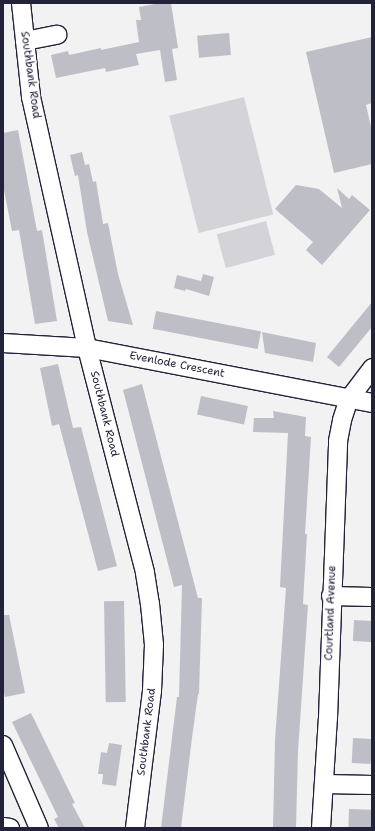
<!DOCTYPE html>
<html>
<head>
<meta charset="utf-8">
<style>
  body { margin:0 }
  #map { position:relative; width:375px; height:831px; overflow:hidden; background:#f2f2f3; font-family:"Shantell Sans",sans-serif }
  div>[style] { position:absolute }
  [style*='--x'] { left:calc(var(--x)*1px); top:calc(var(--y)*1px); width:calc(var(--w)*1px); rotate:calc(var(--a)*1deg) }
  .green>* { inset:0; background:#d3d3d8; transform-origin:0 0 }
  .building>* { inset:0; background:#bebec6; transform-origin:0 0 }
  .roads { filter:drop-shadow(1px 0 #22223b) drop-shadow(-1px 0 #22223b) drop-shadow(0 1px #22223b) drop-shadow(0 -1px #22223b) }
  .minor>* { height:18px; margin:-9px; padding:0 9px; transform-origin:9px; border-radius:9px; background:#fff }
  span { translate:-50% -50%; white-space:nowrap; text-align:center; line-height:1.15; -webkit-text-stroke:4px #fff; paint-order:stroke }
  .street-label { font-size:11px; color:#22223b }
  .frame { position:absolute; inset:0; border:4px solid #22223b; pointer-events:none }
</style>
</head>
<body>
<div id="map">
  <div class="green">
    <i style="left:244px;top:97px;width:121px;height:77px;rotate:76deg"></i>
    <i style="left:266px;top:221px;width:35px;height:51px;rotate:75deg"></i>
  </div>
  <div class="building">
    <i style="clip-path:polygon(160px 3px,171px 3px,178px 48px,172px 49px,177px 80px,165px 82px,160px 50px,136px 54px,139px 65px,106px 72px,105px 68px,56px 78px,51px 55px,68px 51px,69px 55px,101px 48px,101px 50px,139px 42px,136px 20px,141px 20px,139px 7px)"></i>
    <i style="left:229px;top:33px;width:22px;height:32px;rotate:85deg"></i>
    <i style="clip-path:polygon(372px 37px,372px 103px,366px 105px,372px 131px,372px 164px,334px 173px,306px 52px)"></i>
    <i style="clip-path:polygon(18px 130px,37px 231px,42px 230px,57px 321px,35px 324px,19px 230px,12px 231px,3px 185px,3px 133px)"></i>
    <i style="clip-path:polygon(82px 152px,85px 165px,89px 164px,93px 182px,96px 181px,103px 224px,108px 223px,118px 274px,133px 325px,108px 321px,87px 232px,78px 175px,75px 176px,70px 155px)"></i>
    <i style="clip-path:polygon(296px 185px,319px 189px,342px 208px,337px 188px,349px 199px,352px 195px,370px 210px,322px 265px,306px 250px,313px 242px,275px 209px)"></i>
    <i style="clip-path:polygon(203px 274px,214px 277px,209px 296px,186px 289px,185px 291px,174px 288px,177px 275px,201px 281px)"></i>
    <i style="clip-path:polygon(372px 302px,372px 327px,339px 367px,327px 357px)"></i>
    <i style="left:156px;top:311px;width:107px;height:18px;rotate:11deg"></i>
    <i style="clip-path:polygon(262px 332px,316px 343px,313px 362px,265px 353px)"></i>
    <i style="clip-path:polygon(58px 364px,73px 428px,81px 427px,117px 566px,98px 571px,59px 424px,52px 426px,47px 402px,40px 368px)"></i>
    <i style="clip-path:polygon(142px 384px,198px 598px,202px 598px,199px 694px,198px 694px,192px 738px,181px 828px,161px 828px,177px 697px,179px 697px,182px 585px,174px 587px,123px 390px)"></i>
    <i style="left:201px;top:396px;width:48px;height:19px;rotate:12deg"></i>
    <i style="clip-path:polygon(273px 411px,306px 417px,305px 436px,311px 437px,305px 534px,307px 534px,303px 604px,308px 605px,298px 751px,296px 828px,273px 828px,275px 740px,286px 588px,280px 587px,288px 433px,253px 432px,254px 418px,274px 418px)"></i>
    <i style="left:124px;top:601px;width:101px;height:20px;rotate:89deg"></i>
    <i style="clip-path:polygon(3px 615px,9px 615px,25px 693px,5px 697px,3px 688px)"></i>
    <i style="left:354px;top:620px;width:18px;height:21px;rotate:3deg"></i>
    <i style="clip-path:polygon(31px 713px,75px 803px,72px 804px,85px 828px,59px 828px,54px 819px,58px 817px,12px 722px)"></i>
    <i style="left:353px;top:738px;width:19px;height:25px;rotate:3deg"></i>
    <i style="clip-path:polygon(109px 743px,122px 745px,116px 786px,102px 784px,103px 774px,98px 774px,101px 752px,107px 753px)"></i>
    <i style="left:349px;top:809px;width:23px;height:19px;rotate:2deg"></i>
  </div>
  <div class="roads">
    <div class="minor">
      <i style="--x:21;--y:3;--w:95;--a:83.9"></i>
      <i style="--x:31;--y:97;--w:257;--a:77.4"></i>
      <i style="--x:87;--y:348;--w:232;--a:75.5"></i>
      <i style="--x:145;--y:573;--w:31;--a:81"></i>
      <i style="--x:150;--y:604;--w:41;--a:84.4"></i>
      <i style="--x:154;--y:645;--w:46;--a:92.5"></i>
      <i style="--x:152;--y:691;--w:138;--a:97.1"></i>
      <i style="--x:25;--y:41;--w:33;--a:-11"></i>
      <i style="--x:3;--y:343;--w:84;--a:3.4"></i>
      <i style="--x:87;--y:348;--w:290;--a:10.9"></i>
      <i style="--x:331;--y:596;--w:41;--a:1.4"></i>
      <i style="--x:3;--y:745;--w:90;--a:66.6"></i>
      <i style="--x:325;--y:784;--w:47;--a:1.2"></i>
      <i style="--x:3;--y:827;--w:7;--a:8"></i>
      <i style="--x:321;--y:828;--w:110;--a:-86.4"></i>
      <i style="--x:328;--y:718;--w:277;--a:-87.9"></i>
      <i style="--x:338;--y:441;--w:21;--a:-79"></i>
      <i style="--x:342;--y:420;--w:22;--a:-72"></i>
      <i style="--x:349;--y:399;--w:39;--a:-53"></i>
    </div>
  </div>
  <div class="street-label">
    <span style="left:30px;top:75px;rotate:82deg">Southbank Road</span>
    <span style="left:177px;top:365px;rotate:11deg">Evenlode Crescent</span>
    <span style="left:104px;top:414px;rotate:76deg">Southbank Road</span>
    <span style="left:331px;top:613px;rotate:-88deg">Courtland Avenue</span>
    <span style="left:147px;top:732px;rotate:-83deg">Southbank Road</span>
  </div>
  <div class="frame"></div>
</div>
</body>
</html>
